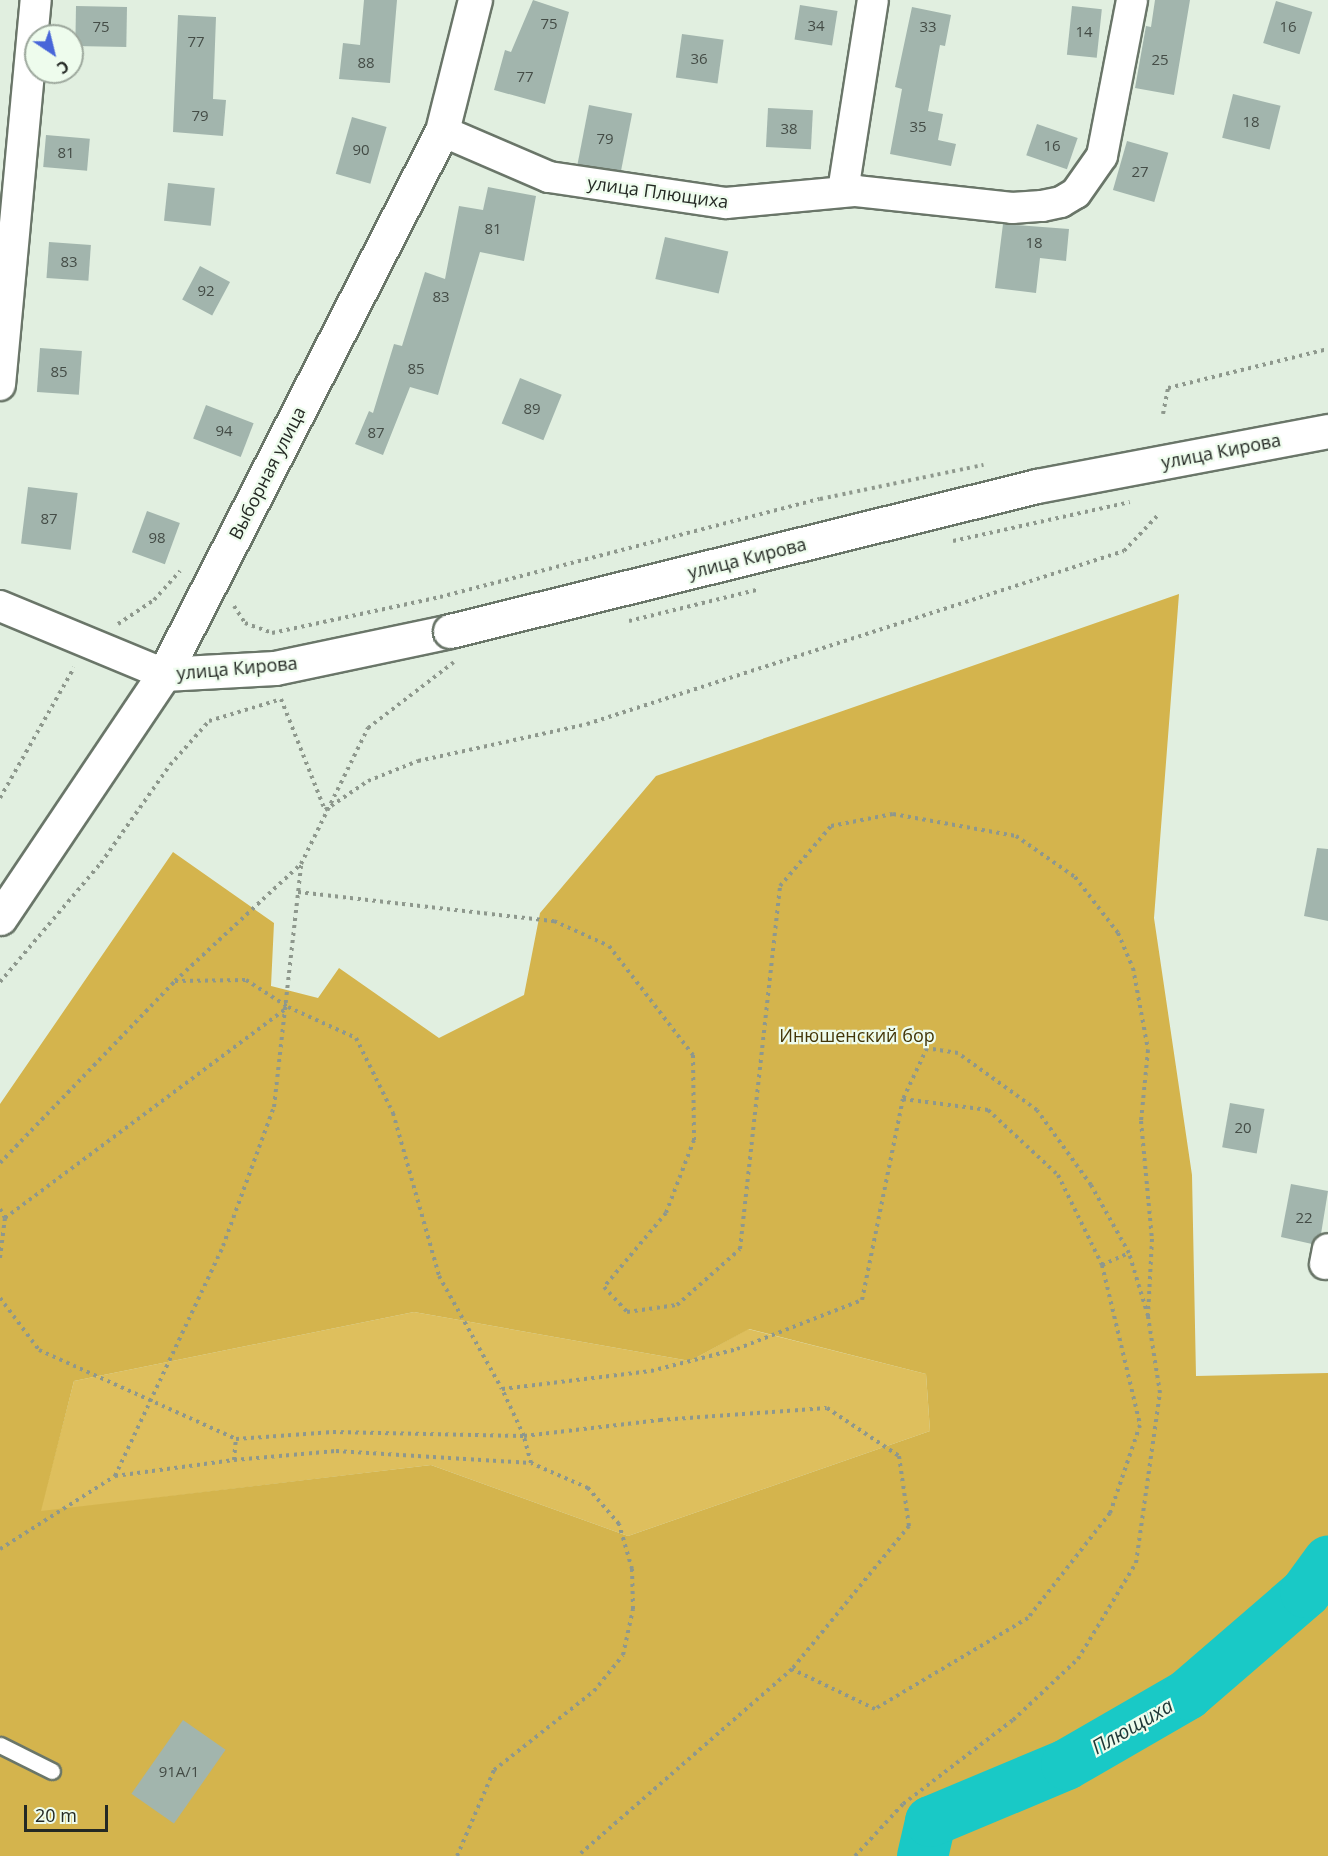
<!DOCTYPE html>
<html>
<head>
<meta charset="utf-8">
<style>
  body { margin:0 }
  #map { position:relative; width:1328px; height:1856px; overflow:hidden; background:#e1efe0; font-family:"Open Sans",sans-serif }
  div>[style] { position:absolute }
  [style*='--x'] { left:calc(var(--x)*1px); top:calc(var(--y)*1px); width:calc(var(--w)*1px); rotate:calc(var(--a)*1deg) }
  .green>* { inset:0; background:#debf5d }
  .forest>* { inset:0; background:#d4b44d }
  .river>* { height:51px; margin:-25.5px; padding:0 25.5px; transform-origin:25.5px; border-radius:25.5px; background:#19c9c6 }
  .building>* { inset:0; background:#a2b5ad; transform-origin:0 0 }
  .path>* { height:4px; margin-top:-2px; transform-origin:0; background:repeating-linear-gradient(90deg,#8e988d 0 3px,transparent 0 7.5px) }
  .roads { filter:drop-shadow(2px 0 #6a7669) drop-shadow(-2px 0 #6a7669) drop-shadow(0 2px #6a7669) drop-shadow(0 -2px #6a7669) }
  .lane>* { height:15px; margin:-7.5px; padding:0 7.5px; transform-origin:7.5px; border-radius:7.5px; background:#fff }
  .street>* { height:30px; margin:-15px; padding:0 15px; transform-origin:15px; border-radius:15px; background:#fff }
  .secondary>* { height:33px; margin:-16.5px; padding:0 16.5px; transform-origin:16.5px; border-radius:16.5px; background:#fff }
  .path-bridge>* { height:4px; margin-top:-2px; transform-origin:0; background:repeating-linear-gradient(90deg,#8e988d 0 3px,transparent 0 7.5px) }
  .bridges { filter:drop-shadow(2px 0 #6a7669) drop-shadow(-2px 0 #6a7669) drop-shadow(0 2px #6a7669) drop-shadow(0 -2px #6a7669) }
  .secondary-bridge>* { height:33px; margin:-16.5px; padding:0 16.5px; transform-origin:16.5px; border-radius:16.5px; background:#fff }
  span { translate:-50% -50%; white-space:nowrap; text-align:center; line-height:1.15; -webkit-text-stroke:4.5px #eefced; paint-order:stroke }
  .number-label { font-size:15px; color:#444c46 }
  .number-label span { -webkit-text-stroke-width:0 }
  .street-label { font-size:18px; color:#242924 }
  .park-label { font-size:18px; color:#433608 }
  .water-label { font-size:20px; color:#1e3736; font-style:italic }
  .north { position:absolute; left:24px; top:24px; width:60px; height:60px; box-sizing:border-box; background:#eefced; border:2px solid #9da89d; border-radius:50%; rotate:145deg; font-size:16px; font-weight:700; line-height:24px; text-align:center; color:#242924 }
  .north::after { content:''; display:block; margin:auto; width:21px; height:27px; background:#4866d9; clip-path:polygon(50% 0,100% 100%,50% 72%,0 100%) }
  .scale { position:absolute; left:24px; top:1805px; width:84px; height:27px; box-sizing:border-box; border:3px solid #242924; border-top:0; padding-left:8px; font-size:18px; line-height:21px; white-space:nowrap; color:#242924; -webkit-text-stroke:4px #eefced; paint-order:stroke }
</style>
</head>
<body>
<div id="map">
  <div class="green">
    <i style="clip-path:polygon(414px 1312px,690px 1361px,748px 1329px,926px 1374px,930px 1431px,628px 1536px,431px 1465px,40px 1512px,74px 1381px)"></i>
  </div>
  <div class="forest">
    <i style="clip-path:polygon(evenodd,1179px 594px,1154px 918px,1192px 1175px,1196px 1376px,1328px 1373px,1328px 1856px,0 1856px,0 1104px,173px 852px,274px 923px,271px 986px,318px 998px,339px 968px,439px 1038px,524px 995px,540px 913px,656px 776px,1179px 594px,414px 1312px,690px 1361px,749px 1329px,926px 1374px,930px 1431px,628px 1536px,431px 1465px,41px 1511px,74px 1381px,414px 1312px)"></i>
  </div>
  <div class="river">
    <i style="--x:922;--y:1856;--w:36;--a:-77"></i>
    <i style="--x:930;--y:1821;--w:147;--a:-22.7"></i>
    <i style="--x:1066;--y:1764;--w:140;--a:-30"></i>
    <i style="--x:1187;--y:1694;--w:156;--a:-40.8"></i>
    <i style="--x:1305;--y:1592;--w:39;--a:-54"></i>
  </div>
  <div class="building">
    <i style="clip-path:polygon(364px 0,397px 0,390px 83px,339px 79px,343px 43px,360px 45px)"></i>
    <i style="clip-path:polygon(533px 0,569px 12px,545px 104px,494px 90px,505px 50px,511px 52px)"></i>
    <i style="clip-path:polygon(1155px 0,1190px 0,1174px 95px,1135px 88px,1146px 26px,1151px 27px)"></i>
    <i style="left:1276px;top:1px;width:38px;height:44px;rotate:17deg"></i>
    <i style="left:800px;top:5px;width:38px;height:35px;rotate:9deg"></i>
    <i style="left:76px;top:6px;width:51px;height:40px;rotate:1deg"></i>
    <i style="left:1072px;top:6px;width:30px;height:49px;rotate:6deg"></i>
    <i style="clip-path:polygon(912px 7px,951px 15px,945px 46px,940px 45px,928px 111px,943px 114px,938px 140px,956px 144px,951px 166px,890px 154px,902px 89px,895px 87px)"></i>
    <i style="clip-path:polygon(178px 15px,216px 17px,213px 99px,226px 100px,223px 136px,173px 132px)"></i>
    <i style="left:682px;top:34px;width:42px;height:44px;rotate:8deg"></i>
    <i style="left:1233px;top:94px;width:49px;height:45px;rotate:14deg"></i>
    <i style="left:589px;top:105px;width:44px;height:60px;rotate:11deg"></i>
    <i style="left:768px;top:108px;width:45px;height:39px;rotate:3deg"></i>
    <i style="left:352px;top:117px;width:36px;height:59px;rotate:16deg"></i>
    <i style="left:1037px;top:124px;width:43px;height:33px;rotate:19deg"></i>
    <i style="left:46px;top:135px;width:44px;height:32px;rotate:5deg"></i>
    <i style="left:1127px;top:141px;width:43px;height:51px;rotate:16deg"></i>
    <i style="left:168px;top:183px;width:47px;height:38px;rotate:6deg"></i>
    <i style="clip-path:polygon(488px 187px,536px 196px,524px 261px,480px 252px,438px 395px,410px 387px,383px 455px,355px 444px,369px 411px,373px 413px,394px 344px,402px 346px,425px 272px,445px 279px,459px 206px,483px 210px)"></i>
    <i style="clip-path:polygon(1003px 224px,1069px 229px,1066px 261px,1040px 258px,1036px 293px,995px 288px)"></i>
    <i style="left:665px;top:237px;width:65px;height:43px;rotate:13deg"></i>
    <i style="left:49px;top:242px;width:42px;height:36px;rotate:4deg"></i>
    <i style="left:200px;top:266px;width:34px;height:38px;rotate:28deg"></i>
    <i style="left:40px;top:348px;width:42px;height:44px;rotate:4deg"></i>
    <i style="left:520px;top:378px;width:45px;height:49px;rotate:22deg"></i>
    <i style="left:206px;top:405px;width:51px;height:36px;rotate:21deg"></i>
    <i style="left:28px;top:487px;width:50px;height:57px;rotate:7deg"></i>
    <i style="left:147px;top:511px;width:35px;height:44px;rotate:20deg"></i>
    <i style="clip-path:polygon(1317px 848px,1328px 849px,1328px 921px,1304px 916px)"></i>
    <i style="left:1230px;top:1103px;width:35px;height:45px;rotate:10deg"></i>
    <i style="clip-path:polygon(1291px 1184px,1328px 1191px,1321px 1234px,1312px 1244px,1281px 1237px)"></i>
    <i style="left:183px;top:1720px;width:52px;height:90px;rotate:35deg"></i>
  </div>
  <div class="path">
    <i style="--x:1163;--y:414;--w:26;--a:-79"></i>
    <i style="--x:1168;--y:388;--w:165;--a:-13.7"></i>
    <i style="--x:234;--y:606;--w:20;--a:57"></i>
    <i style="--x:245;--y:623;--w:29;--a:20"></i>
    <i style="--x:272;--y:633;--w:172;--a:-12.1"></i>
    <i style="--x:118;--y:624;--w:43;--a:-33.7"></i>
    <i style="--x:154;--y:600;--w:39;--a:-48"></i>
    <i style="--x:281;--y:699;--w:119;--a:68.4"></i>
    <i style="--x:325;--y:810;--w:52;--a:-34"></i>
    <i style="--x:368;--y:781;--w:54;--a:-21.8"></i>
    <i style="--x:418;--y:761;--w:173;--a:-12.3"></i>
    <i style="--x:587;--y:724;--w:564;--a:-17.86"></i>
    <i style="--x:1124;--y:551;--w:50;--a:-46.6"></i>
    <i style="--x:0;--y:798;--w:150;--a:-60.4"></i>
    <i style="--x:298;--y:892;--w:258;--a:6.5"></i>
    <i style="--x:554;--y:921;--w:60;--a:24.4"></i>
    <i style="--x:609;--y:946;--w:138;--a:52.4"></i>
    <i style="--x:693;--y:1055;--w:85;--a:89.3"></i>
    <i style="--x:694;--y:1140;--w:78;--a:111"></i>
    <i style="--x:666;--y:1213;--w:97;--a:130"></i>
    <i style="--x:604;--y:1287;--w:34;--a:47"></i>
    <i style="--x:627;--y:1312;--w:50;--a:-8"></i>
    <i style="--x:677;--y:1305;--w:84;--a:-41.6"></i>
    <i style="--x:740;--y:1249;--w:365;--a:-83.7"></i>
    <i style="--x:780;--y:886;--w:79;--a:-49.6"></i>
    <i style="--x:831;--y:826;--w:63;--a:-11"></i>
    <i style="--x:893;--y:814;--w:125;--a:10.1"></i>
    <i style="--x:1016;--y:836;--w:72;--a:34.8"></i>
    <i style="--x:1075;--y:877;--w:71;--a:52.5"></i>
    <i style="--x:1118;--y:933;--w:38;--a:67"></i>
    <i style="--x:1133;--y:968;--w:83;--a:79.6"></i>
    <i style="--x:1148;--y:1050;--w:71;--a:95.6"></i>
    <i style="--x:1141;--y:1121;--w:119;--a:84.7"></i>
    <i style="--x:1152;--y:1239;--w:77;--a:93"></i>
    <i style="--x:175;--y:981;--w:71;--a:-0.8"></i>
    <i style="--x:246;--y:980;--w:50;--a:32.7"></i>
    <i style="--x:288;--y:1007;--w:75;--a:24.5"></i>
    <i style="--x:356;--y:1038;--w:84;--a:63.7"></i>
    <i style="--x:393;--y:1113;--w:169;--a:74.2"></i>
    <i style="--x:439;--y:1276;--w:129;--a:60.9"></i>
    <i style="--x:502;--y:1389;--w:150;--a:-6.9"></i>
    <i style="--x:651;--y:1371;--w:89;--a:-14.3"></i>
    <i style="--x:737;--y:1349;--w:134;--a:-21.4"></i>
    <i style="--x:862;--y:1300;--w:205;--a:-78.5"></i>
    <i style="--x:903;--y:1099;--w:86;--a:7.4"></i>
    <i style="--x:988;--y:1110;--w:96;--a:42.9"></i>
    <i style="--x:1058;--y:1175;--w:100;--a:63.9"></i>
    <i style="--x:1102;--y:1265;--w:164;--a:76.6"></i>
    <i style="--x:1140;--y:1425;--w:93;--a:108.8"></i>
    <i style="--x:1110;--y:1513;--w:133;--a:128"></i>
    <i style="--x:1028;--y:1618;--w:178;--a:149.3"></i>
    <i style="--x:875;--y:1709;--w:92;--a:-154.3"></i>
    <i style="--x:0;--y:982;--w:156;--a:-49.7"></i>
    <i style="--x:101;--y:863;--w:120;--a:-54.9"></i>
    <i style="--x:170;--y:765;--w:59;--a:-48.4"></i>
    <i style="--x:209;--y:721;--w:72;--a:-16.9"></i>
    <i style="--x:0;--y:1163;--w:252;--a:-46.1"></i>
    <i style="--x:175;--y:981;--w:172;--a:-42.9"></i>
    <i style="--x:301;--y:864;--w:152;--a:-63.8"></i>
    <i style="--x:368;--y:728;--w:108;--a:-37.5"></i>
    <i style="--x:0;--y:1209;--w:10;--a:61"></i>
    <i style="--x:0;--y:1258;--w:40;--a:-82.9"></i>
    <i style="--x:5;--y:1218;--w:352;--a:-36.7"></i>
    <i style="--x:1102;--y:1265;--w:30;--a:-24"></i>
    <i style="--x:0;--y:1298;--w:65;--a:53.1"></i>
    <i style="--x:39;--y:1350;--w:216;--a:24.3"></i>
    <i style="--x:236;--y:1439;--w:97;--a:-4.1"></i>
    <i style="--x:333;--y:1432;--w:191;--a:1.2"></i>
    <i style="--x:524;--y:1436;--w:137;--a:-6.7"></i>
    <i style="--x:660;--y:1420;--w:167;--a:-4.1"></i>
    <i style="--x:827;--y:1408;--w:87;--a:33.7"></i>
    <i style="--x:899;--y:1456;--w:71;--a:81.9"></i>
    <i style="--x:909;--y:1526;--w:185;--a:129.3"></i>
    <i style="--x:792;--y:1669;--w:284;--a:138.9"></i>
    <i style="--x:234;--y:1460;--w:102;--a:-5"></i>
    <i style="--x:336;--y:1451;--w:195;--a:3.5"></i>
    <i style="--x:115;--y:1476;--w:254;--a:-64.8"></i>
    <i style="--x:223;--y:1246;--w:148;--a:-69.9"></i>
    <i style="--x:274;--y:1107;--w:244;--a:-83.6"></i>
    <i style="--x:0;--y:1549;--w:136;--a:-32.4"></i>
    <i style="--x:115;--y:1476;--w:120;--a:-7.7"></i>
    <i style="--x:234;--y:1460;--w:21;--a:-85"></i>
    <i style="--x:457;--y:1856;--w:94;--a:-66.7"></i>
    <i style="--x:494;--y:1770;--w:127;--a:-38.3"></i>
    <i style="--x:594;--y:1691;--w:46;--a:-51.1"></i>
    <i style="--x:623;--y:1655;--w:47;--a:-77.7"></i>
    <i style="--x:633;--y:1609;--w:40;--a:-91.4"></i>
    <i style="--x:632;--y:1569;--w:47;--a:-106.1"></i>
    <i style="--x:619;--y:1524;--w:48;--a:-130.7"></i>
    <i style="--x:588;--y:1488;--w:62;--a:-156.3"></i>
    <i style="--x:531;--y:1463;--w:28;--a:-105"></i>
    <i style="--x:524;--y:1436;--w:52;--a:-115.1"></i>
    <i style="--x:855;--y:1856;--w:71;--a:-47.3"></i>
    <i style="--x:903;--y:1804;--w:138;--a:-37.4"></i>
    <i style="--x:1013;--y:1720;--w:89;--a:-43.2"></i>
    <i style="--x:1078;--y:1659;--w:112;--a:-58.9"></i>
    <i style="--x:1136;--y:1563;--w:172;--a:-82"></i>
    <i style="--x:1160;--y:1393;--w:78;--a:-98.9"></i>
    <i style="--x:1148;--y:1316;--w:66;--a:-106.8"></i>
    <i style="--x:1129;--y:1253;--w:78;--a:-119.2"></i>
    <i style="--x:1091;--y:1185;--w:92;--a:-125.8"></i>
    <i style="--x:1037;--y:1110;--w:97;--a:-144.2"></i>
    <i style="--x:958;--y:1053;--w:31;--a:-171"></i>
    <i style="--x:927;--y:1048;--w:56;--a:115.2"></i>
  </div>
  <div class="roads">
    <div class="lane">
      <i style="--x:0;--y:1745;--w:58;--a:26.6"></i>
    </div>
    <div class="street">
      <i style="--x:442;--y:131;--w:116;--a:23.3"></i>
      <i style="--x:549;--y:177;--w:179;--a:8.4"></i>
      <i style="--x:726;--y:203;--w:131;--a:-5.3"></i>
      <i style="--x:856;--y:191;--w:157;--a:6.2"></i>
      <i style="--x:1012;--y:208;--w:30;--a:-4"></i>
      <i style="--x:1042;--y:206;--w:19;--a:-12"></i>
      <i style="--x:1061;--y:202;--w:17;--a:-31"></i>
      <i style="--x:1076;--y:193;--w:45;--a:-54.9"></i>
      <i style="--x:1102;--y:156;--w:159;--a:-79.1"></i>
      <i style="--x:843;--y:191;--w:193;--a:-81.1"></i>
      <i style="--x:0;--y:385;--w:387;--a:-84.7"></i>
      <i style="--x:0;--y:606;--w:178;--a:22.5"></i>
      <i style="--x:1325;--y:1264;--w:15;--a:-79"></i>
    </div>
    <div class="secondary">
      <i style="--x:164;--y:674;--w:111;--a:-3.1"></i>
      <i style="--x:275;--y:668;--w:179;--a:-11.9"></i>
      <i style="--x:0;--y:918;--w:294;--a:-56.1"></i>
      <i style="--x:164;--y:674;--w:610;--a:-62.89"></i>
      <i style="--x:442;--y:131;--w:135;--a:-75.9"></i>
    </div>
  </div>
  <div class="path-bridge">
    <i style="--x:953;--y:541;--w:181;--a:-12.4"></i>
    <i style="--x:440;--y:597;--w:392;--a:-14.5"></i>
    <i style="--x:820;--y:499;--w:167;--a:-11.8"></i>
    <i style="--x:629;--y:621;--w:131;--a:-13.7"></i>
  </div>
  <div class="bridges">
    <div class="secondary-bridge">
      <i style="--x:450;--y:631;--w:605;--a:-13.88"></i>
      <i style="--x:1037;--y:486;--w:296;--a:-10.7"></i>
    </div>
  </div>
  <div class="number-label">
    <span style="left:549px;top:24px">75</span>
    <span style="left:816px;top:26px">34</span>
    <span style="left:101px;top:27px">75</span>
    <span style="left:928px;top:27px">33</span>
    <span style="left:1288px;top:27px">16</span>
    <span style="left:1084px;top:32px">14</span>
    <span style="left:196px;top:42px">77</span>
    <span style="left:699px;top:59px">36</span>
    <span style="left:1160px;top:60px">25</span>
    <span style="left:366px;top:63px">88</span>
    <span style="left:525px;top:77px">77</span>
    <span style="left:200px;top:116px">79</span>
    <span style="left:1251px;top:122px">18</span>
    <span style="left:918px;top:127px">35</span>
    <span style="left:789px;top:129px">38</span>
    <span style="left:605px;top:139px">79</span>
    <span style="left:1052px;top:146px">16</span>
    <span style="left:361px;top:150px">90</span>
    <span style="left:66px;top:153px">81</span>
    <span style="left:1140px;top:172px">27</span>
    <span style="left:493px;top:229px">81</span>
    <span style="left:1034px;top:243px">18</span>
    <span style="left:69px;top:262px">83</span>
    <span style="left:206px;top:291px">92</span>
    <span style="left:441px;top:297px">83</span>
    <span style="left:416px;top:369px">85</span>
    <span style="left:59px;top:372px">85</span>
    <span style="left:532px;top:409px">89</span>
    <span style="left:224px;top:431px">94</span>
    <span style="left:376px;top:433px">87</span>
    <span style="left:49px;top:519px">87</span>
    <span style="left:157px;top:538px">98</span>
    <span style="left:1243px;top:1128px">20</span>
    <span style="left:1304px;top:1218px">22</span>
    <span style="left:179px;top:1772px">91А/1</span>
  </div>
  <div class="street-label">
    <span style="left:658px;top:192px;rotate:8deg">улица Плющиха</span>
    <span style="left:1221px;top:451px;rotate:-11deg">улица Кирова</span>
    <span style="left:267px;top:473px;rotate:-63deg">Выборная улица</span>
    <span style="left:747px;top:558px;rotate:-14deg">улица Кирова</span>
    <span style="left:237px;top:668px;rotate:-5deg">улица Кирова</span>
  </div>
  <div class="park-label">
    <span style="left:857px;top:1035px">Инюшенский бор</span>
  </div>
  <div class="water-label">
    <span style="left:1132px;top:1726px;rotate:-30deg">Плющиха</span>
  </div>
  <div class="north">С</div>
  <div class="scale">20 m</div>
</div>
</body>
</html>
